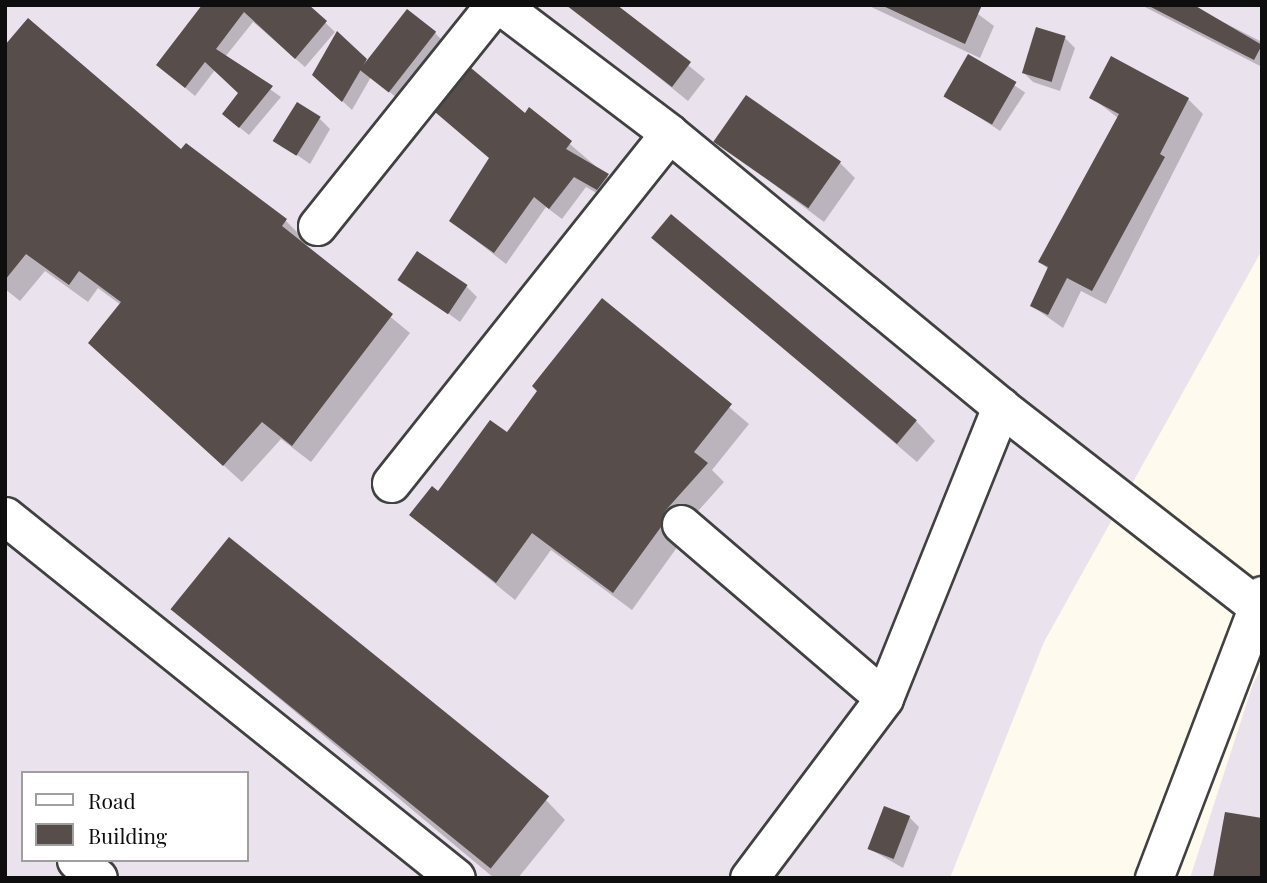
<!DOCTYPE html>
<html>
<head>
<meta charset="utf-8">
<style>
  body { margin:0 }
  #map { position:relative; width:1267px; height:883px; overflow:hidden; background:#fffaee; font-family:"Playfair Display",serif }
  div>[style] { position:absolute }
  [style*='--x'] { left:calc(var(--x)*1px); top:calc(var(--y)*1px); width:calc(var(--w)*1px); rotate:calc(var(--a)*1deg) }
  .industrial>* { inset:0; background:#eae2ed }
  .shadow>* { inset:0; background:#0003; transform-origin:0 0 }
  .building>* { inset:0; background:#574d4a; transform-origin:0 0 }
  .roads { filter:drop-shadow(2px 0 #414141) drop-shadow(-2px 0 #414141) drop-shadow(0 2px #414141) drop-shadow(0 -2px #414141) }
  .minor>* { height:37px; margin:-18.5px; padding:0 18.5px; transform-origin:18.5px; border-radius:18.5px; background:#fff }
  span { translate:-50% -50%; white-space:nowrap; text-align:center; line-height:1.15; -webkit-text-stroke:7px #fff; paint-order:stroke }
  .frame { position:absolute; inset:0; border:7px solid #0e0e0e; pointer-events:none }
  .legend { position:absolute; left:21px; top:771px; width:228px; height:91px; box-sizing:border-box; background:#fff; border:2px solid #9f9f9f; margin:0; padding:9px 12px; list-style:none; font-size:21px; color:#0e0e0e }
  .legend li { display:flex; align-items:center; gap:14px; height:35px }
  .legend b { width:35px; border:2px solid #9f9f9f }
</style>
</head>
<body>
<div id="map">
  <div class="industrial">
    <i style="clip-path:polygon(evenodd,5px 5px,1262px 5px,1262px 250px,1044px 642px,950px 878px,5px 878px,5px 5px,23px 773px,247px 773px,247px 860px,23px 860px,23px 773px)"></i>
    <i style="clip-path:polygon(1262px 667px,1262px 878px,1190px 878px,1253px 684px)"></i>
  </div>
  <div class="shadow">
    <i style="clip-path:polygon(210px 5px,307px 5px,335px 32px,305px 67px,253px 22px,225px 57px,281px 97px,249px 135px,234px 123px,240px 93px,215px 70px,195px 96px,158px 65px)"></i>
    <i style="clip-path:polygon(569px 5px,614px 5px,705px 79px,688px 101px)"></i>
    <i style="clip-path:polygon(867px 5px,966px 5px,994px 26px,980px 58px)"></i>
    <i style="clip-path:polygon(1141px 5px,1190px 5px,1262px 42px,1262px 67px)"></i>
    <i style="clip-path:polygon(435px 33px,445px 43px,402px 102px,371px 77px,352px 110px,324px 84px,337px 34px,369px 64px)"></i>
    <i style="clip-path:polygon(1065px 38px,1075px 48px,1060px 91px,1033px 82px,1023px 72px)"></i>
    <i style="clip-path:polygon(5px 48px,286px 221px,304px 239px,301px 243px,410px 333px,311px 462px,281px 439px,242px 482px,108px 361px,121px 305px,98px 288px,88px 302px,45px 271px,20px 301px,5px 289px)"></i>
    <i style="left:969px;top:56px;width:67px;height:46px;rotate:33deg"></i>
    <i style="clip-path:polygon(1091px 97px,1188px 99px,1203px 114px,1106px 304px,1081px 291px,1063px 328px,1032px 306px,1049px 270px,1040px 262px,1118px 118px)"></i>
    <i style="clip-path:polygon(530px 110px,620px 187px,609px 200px,586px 187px,562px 219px,546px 207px,506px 264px,451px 221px)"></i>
    <i style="clip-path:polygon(320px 119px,330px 129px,310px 164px,277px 141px)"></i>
    <i style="clip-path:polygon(716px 141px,840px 163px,855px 178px,824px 222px)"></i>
    <i style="clip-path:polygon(654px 238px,916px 421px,935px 441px,917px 462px)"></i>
    <i style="clip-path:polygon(401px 279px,467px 287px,477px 297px,460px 322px)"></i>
    <i style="clip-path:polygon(602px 301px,749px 424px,712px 470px,724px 482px,682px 529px,678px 546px,632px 610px,551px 550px,515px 600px,411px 515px,507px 435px)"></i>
    <i style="clip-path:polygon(172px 609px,546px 800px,565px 820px,518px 878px,494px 878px)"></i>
    <i style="clip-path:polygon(909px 817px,919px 827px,903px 868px,870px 849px)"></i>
  </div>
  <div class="building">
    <i style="clip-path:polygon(202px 5px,309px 5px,327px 21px,295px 59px,244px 12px,216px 49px,273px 86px,239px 128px,222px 114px,238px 93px,205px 62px,185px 88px,156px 65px)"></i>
    <i style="clip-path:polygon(566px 5px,617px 5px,691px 62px,672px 87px)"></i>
    <i style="clip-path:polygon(881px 5px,982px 5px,965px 44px)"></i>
    <i style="clip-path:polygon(1147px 5px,1194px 5px,1262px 45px,1254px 60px)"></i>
    <i style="left:407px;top:9px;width:37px;height:77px;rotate:38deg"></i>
    <i style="clip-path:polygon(28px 18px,181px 149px,186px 143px,287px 219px,282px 226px,393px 314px,292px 446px,262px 422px,223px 466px,88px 343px,121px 302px,79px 271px,69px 285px,26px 254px,5px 280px,5px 45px)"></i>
    <i style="left:1036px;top:27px;width:31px;height:48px;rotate:17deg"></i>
    <i style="clip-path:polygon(337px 31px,367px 59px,342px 102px,312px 75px)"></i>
    <i style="left:968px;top:54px;width:56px;height:49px;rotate:30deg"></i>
    <i style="clip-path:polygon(1111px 56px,1189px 98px,1160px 154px,1165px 157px,1092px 291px,1067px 278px,1048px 315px,1030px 306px,1048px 267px,1038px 262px,1119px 114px,1089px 98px)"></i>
    <i style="clip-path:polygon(471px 68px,525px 113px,529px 107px,572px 141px,566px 149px,609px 174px,597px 190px,574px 177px,549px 209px,534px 197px,494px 253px,449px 221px,489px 158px,435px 112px)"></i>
    <i style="left:746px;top:95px;width:116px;height:57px;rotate:35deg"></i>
    <i style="left:297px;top:102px;width:28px;height:46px;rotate:32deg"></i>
    <i style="left:671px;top:214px;width:321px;height:31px;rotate:40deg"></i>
    <i style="left:417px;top:251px;width:61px;height:35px;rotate:34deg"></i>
    <i style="clip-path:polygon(602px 298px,732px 404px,694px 452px,708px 463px,665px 511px,661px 527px,613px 593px,532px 533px,496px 583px,409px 515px,432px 486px,438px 491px,490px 420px,507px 432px,537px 391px,532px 386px)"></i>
    <i style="left:229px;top:537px;width:412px;height:93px;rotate:39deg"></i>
    <i style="left:884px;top:806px;width:28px;height:46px;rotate:21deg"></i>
    <i style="clip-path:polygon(1225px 812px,1262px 818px,1262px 878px,1213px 878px)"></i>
  </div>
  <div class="roads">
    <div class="minor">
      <i style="--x:500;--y:5;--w:212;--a:37.1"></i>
      <i style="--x:669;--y:133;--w:430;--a:39.5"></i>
      <i style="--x:1001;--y:407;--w:331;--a:37.9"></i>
      <i style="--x:317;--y:226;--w:283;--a:-51.3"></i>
      <i style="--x:391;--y:483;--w:447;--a:-51.5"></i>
      <i style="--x:5;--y:516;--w:578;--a:38.75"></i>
      <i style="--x:681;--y:524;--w:267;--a:40.6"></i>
      <i style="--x:76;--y:860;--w:28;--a:39"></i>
      <i style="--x:749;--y:878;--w:225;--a:-53.1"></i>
      <i style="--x:884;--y:698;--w:314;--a:-68.1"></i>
      <i style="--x:1154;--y:878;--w:303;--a:-69.1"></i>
    </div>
  </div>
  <div class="frame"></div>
  <ul class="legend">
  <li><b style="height:9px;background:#fff"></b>Road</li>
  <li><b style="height:19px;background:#574d4a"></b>Building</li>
  </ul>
</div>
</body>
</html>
